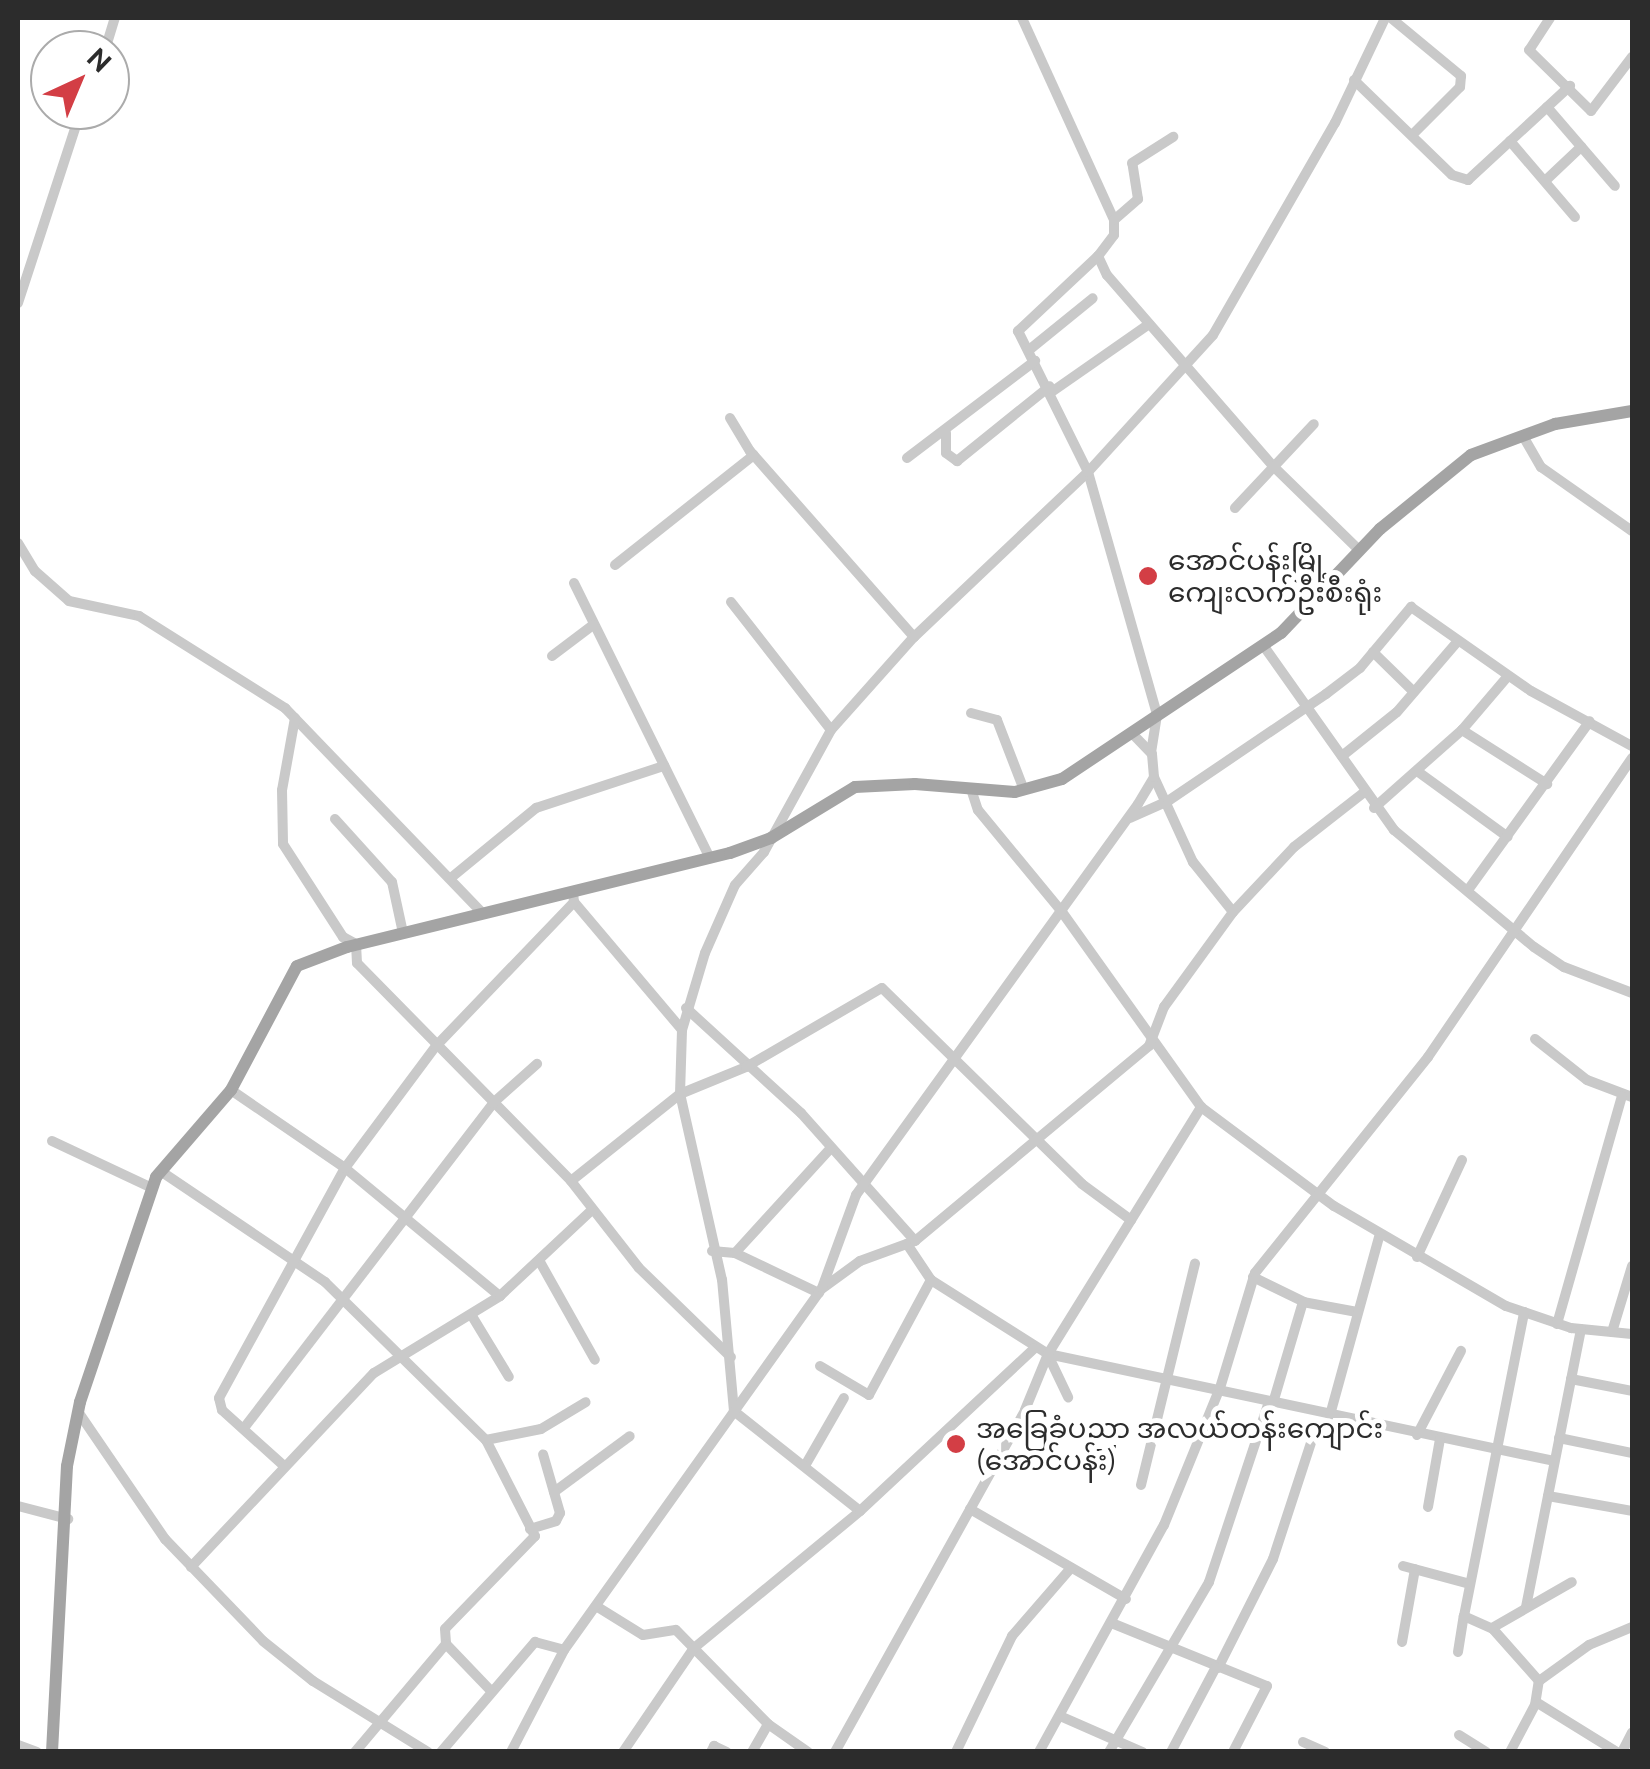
<!DOCTYPE html>
<html>
<head>
<meta charset="utf-8">
<style>
  body { margin:0 }
  #map { position:relative; width:1650px; height:1769px; overflow:hidden; background:#fff; font-family:Ubuntu,"Noto Sans Myanmar",sans-serif }
  div>[style] { position:absolute }
  [style*='--x'] { left:calc(var(--x)*1px); top:calc(var(--y)*1px); width:calc(var(--w)*1px); rotate:calc(var(--a)*1deg) }
  .minor>* { height:10px; margin:-5px; padding:0 5px; transform-origin:5px; border-radius:5px; background:#c9c9c9 }
  .major>* { height:12px; margin:-6px; padding:0 6px; transform-origin:6px; border-radius:6px; background:#a4a4a4 }
  .dots>* { width:28px; height:28px; translate:-50% -50%; box-sizing:border-box; border:5px solid #fff; border-radius:50% }
  span { translate:-50% -50%; white-space:nowrap; text-align:center; line-height:1.15; -webkit-text-stroke:10px #fff; paint-order:stroke }
  .poi-label { font-size:28px; color:#2c2c2c }
  .left { translate:0 -50%; text-align:left }
  .frame { position:absolute; inset:0; border:20px solid #2c2c2c; pointer-events:none }
  .north { position:absolute; left:30px; top:30px; width:100px; height:100px; box-sizing:border-box; background:#fff; border:2px solid #ababab; border-radius:50%; rotate:44deg; font-size:28px; font-weight:700; line-height:40px; text-align:center; color:#2c2c2c }
  .north::after { content:''; display:block; margin:auto; width:35px; height:45px; background:#d33e45; clip-path:polygon(50% 0,100% 100%,50% 72%,0 100%) }
</style>
</head>
<body>
<div id="map">
  <div class="minor">
    <i style="--x:1022;--y:18;--w:222;--a:65.5"></i>
    <i style="--x:1114;--y:220;--w:15;--a:90"></i>
    <i style="--x:1114;--y:235;--w:26;--a:127"></i>
    <i style="--x:1098;--y:256;--w:21;--a:65"></i>
    <i style="--x:1107;--y:275;--w:253;--a:49"></i>
    <i style="--x:1273;--y:466;--w:120;--a:44.3"></i>
    <i style="--x:1391;--y:18;--w:91;--a:39.6"></i>
    <i style="--x:1461;--y:76;--w:11;--a:95"></i>
    <i style="--x:1460;--y:87;--w:66;--a:135"></i>
    <i style="--x:1550;--y:18;--w:38;--a:123"></i>
    <i style="--x:1529;--y:50;--w:87;--a:44.5"></i>
    <i style="--x:1591;--y:111;--w:68;--a:-52.8"></i>
    <i style="--x:105;--y:50;--w:34;--a:-73"></i>
    <i style="--x:1354;--y:80;--w:136;--a:44.1"></i>
    <i style="--x:1452;--y:175;--w:17;--a:17"></i>
    <i style="--x:1468;--y:180;--w:139;--a:-42.7"></i>
    <i style="--x:1547;--y:107;--w:104;--a:49.3"></i>
    <i style="--x:1510;--y:141;--w:100;--a:49.5"></i>
    <i style="--x:1545;--y:181;--w:50;--a:-43.4"></i>
    <i style="--x:1114;--y:220;--w:32;--a:-41"></i>
    <i style="--x:1138;--y:199;--w:36;--a:-99"></i>
    <i style="--x:1132;--y:163;--w:49;--a:-32.4"></i>
    <i style="--x:1098;--y:256;--w:110;--a:136.8"></i>
    <i style="--x:1018;--y:331;--w:157;--a:63.6"></i>
    <i style="--x:1088;--y:472;--w:253;--a:74.1"></i>
    <i style="--x:1157;--y:715;--w:37;--a:99"></i>
    <i style="--x:18;--y:303;--w:203;--a:-71.9"></i>
    <i style="--x:1029;--y:350;--w:82;--a:-39.1"></i>
    <i style="--x:1053;--y:391;--w:117;--a:-34.9"></i>
    <i style="--x:730;--y:418;--w:39;--a:59"></i>
    <i style="--x:750;--y:451;--w:248;--a:48.6"></i>
    <i style="--x:946;--y:433;--w:20;--a:90"></i>
    <i style="--x:946;--y:453;--w:14;--a:36"></i>
    <i style="--x:957;--y:461;--w:119;--a:-38.9"></i>
    <i style="--x:1523;--y:436;--w:36;--a:60"></i>
    <i style="--x:1541;--y:467;--w:111;--a:35.1"></i>
    <i style="--x:907;--y:458;--w:161;--a:-37.2"></i>
    <i style="--x:1235;--y:508;--w:115;--a:-46.8"></i>
    <i style="--x:18;--y:543;--w:33;--a:59"></i>
    <i style="--x:35;--y:571;--w:45;--a:41.4"></i>
    <i style="--x:69;--y:601;--w:72;--a:12.1"></i>
    <i style="--x:139;--y:616;--w:173;--a:32.2"></i>
    <i style="--x:285;--y:708;--w:286;--a:46.1"></i>
    <i style="--x:615;--y:565;--w:177;--a:-38.4"></i>
    <i style="--x:574;--y:583;--w:307;--a:63.7"></i>
    <i style="--x:731;--y:602;--w:162;--a:52"></i>
    <i style="--x:1263;--y:645;--w:227;--a:54.7"></i>
    <i style="--x:1394;--y:830;--w:182;--a:39.9"></i>
    <i style="--x:1534;--y:947;--w:36;--a:34"></i>
    <i style="--x:1564;--y:967;--w:73;--a:20.9"></i>
    <i style="--x:1373;--y:652;--w:57;--a:44.3"></i>
    <i style="--x:552;--y:656;--w:51;--a:-37.1"></i>
    <i style="--x:971;--y:713;--w:27;--a:15"></i>
    <i style="--x:997;--y:720;--w:75;--a:68.9"></i>
    <i style="--x:295;--y:718;--w:73;--a:100.2"></i>
    <i style="--x:282;--y:790;--w:54;--a:88.9"></i>
    <i style="--x:283;--y:844;--w:111;--a:57.2"></i>
    <i style="--x:343;--y:937;--w:15;--a:28"></i>
    <i style="--x:356;--y:944;--w:19;--a:87"></i>
    <i style="--x:357;--y:963;--w:305;--a:45.5"></i>
    <i style="--x:571;--y:1181;--w:110;--a:52"></i>
    <i style="--x:639;--y:1268;--w:128;--a:44.1"></i>
    <i style="--x:1462;--y:730;--w:101;--a:32.4"></i>
    <i style="--x:1342;--y:756;--w:70;--a:-38.7"></i>
    <i style="--x:1397;--y:712;--w:92;--a:-49.4"></i>
    <i style="--x:1417;--y:771;--w:112;--a:36"></i>
    <i style="--x:1154;--y:777;--w:94;--a:65.4"></i>
    <i style="--x:1193;--y:862;--w:64;--a:51.3"></i>
    <i style="--x:972;--y:792;--w:19;--a:72"></i>
    <i style="--x:978;--y:810;--w:132;--a:50.5"></i>
    <i style="--x:1062;--y:912;--w:239;--a:54.5"></i>
    <i style="--x:1201;--y:1107;--w:166;--a:36.7"></i>
    <i style="--x:1334;--y:1206;--w:199;--a:30.2"></i>
    <i style="--x:1506;--y:1306;--w:69;--a:18.7"></i>
    <i style="--x:1571;--y:1328;--w:61;--a:5.6"></i>
    <i style="--x:1374;--y:808;--w:118;--a:-41.6"></i>
    <i style="--x:1462;--y:730;--w:71;--a:-49.6"></i>
    <i style="--x:1130;--y:818;--w:42;--a:-24.1"></i>
    <i style="--x:1168;--y:801;--w:191;--a:-34.1"></i>
    <i style="--x:1326;--y:694;--w:43;--a:-37.4"></i>
    <i style="--x:1360;--y:668;--w:80;--a:-50.1"></i>
    <i style="--x:1411;--y:607;--w:146;--a:35"></i>
    <i style="--x:1531;--y:691;--w:115;--a:28.6"></i>
    <i style="--x:335;--y:819;--w:85;--a:47.9"></i>
    <i style="--x:392;--y:882;--w:52;--a:77.8"></i>
    <i style="--x:452;--y:877;--w:109;--a:-39.4"></i>
    <i style="--x:536;--y:808;--w:135;--a:-18.2"></i>
    <i style="--x:1468;--y:890;--w:208;--a:-54.2"></i>
    <i style="--x:574;--y:902;--w:167;--a:49.8"></i>
    <i style="--x:686;--y:1008;--w:156;--a:42.4"></i>
    <i style="--x:801;--y:1113;--w:171;--a:48.3"></i>
    <i style="--x:1535;--y:1039;--w:66;--a:38.3"></i>
    <i style="--x:1587;--y:1080;--w:48;--a:20.7"></i>
    <i style="--x:231;--y:1090;--w:138;--a:34.4"></i>
    <i style="--x:345;--y:1168;--w:201;--a:39.6"></i>
    <i style="--x:52;--y:1141;--w:110;--a:25.2"></i>
    <i style="--x:162;--y:1172;--w:197;--a:34"></i>
    <i style="--x:325;--y:1282;--w:226;--a:44.5"></i>
    <i style="--x:486;--y:1440;--w:108;--a:63"></i>
    <i style="--x:535;--y:1536;--w:129;--a:134.1"></i>
    <i style="--x:445;--y:1629;--w:15;--a:86"></i>
    <i style="--x:446;--y:1644;--w:66;--a:46.2"></i>
    <i style="--x:571;--y:1181;--w:139;--a:-38.6"></i>
    <i style="--x:680;--y:1094;--w:71;--a:-22.2"></i>
    <i style="--x:746;--y:1067;--w:157;--a:-30.2"></i>
    <i style="--x:882;--y:988;--w:280;--a:44.4"></i>
    <i style="--x:1082;--y:1184;--w:61;--a:36.3"></i>
    <i style="--x:907;--y:1244;--w:43;--a:56.3"></i>
    <i style="--x:931;--y:1280;--w:138;--a:32.3"></i>
    <i style="--x:1048;--y:1354;--w:517;--a:11.94"></i>
    <i style="--x:712;--y:1251;--w:23;--a:5"></i>
    <i style="--x:735;--y:1253;--w:93;--a:25.5"></i>
    <i style="--x:735;--y:1253;--w:141;--a:-47.6"></i>
    <i style="--x:1417;--y:1257;--w:107;--a:-65.1"></i>
    <i style="--x:540;--y:1262;--w:112;--a:60.7"></i>
    <i style="--x:1253;--y:1277;--w:57;--a:26.1"></i>
    <i style="--x:823;--y:1288;--w:46;--a:-36.1"></i>
    <i style="--x:860;--y:1261;--w:59;--a:-20"></i>
    <i style="--x:915;--y:1241;--w:305;--a:-39.8"></i>
    <i style="--x:1149;--y:1046;--w:42;--a:-69"></i>
    <i style="--x:1164;--y:1007;--w:117;--a:-54"></i>
    <i style="--x:1233;--y:912;--w:89;--a:-46.8"></i>
    <i style="--x:1294;--y:847;--w:88;--a:-38"></i>
    <i style="--x:472;--y:1316;--w:71;--a:58.8"></i>
    <i style="--x:1557;--y:1324;--w:237;--a:-74.1"></i>
    <i style="--x:1612;--y:1332;--w:69;--a:-73.1"></i>
    <i style="--x:1048;--y:1355;--w:47;--a:64.5"></i>
    <i style="--x:820;--y:1366;--w:57;--a:30.6"></i>
    <i style="--x:869;--y:1395;--w:131;--a:-61.7"></i>
    <i style="--x:1571;--y:1379;--w:62;--a:11.1"></i>
    <i style="--x:1273;--y:1403;--w:105;--a:-73.5"></i>
    <i style="--x:1303;--y:1302;--w:55;--a:10.5"></i>
    <i style="--x:79;--y:1413;--w:153;--a:55.7"></i>
    <i style="--x:165;--y:1539;--w:141;--a:46.1"></i>
    <i style="--x:263;--y:1641;--w:64;--a:38.7"></i>
    <i style="--x:313;--y:1681;--w:135;--a:31.7"></i>
    <i style="--x:1330;--y:1415;--w:188;--a:-74.6"></i>
    <i style="--x:244;--y:1428;--w:409;--a:-52.5"></i>
    <i style="--x:493;--y:1103;--w:59;--a:-41.6"></i>
    <i style="--x:1417;--y:1435;--w:95;--a:-62.4"></i>
    <i style="--x:1559;--y:1438;--w:75;--a:11.6"></i>
    <i style="--x:486;--y:1440;--w:56;--a:-11.3"></i>
    <i style="--x:541;--y:1429;--w:52;--a:-31"></i>
    <i style="--x:806;--y:1464;--w:76;--a:-60.1"></i>
    <i style="--x:283;--y:1465;--w:82;--a:-138"></i>
    <i style="--x:222;--y:1410;--w:12;--a:-104"></i>
    <i style="--x:219;--y:1398;--w:262;--a:-61.3"></i>
    <i style="--x:345;--y:1168;--w:152;--a:-53.3"></i>
    <i style="--x:436;--y:1046;--w:199;--a:-46.2"></i>
    <i style="--x:574;--y:902;--w:10;--a:-96"></i>
    <i style="--x:1141;--y:1485;--w:228;--a:-76.3"></i>
    <i style="--x:554;--y:1492;--w:94;--a:-36.4"></i>
    <i style="--x:1548;--y:1496;--w:85;--a:10.1"></i>
    <i style="--x:18;--y:1506;--w:52;--a:14.6"></i>
    <i style="--x:1428;--y:1507;--w:69;--a:-80"></i>
    <i style="--x:970;--y:1509;--w:180;--a:30"></i>
    <i style="--x:860;--y:1511;--w:161;--a:-141.6"></i>
    <i style="--x:734;--y:1411;--w:132;--a:-95.2"></i>
    <i style="--x:722;--y:1280;--w:191;--a:-102.7"></i>
    <i style="--x:680;--y:1094;--w:64;--a:-88.2"></i>
    <i style="--x:682;--y:1030;--w:80;--a:-73.4"></i>
    <i style="--x:705;--y:953;--w:74;--a:-66.2"></i>
    <i style="--x:735;--y:885;--w:44;--a:-48.7"></i>
    <i style="--x:764;--y:852;--w:139;--a:-61.2"></i>
    <i style="--x:831;--y:730;--w:125;--a:-48.3"></i>
    <i style="--x:914;--y:637;--w:240;--a:-43.5"></i>
    <i style="--x:1088;--y:472;--w:185;--a:-47.6"></i>
    <i style="--x:1213;--y:335;--w:245;--a:-60.1"></i>
    <i style="--x:1335;--y:123;--w:116;--a:-64.5"></i>
    <i style="--x:530;--y:1529;--w:27;--a:-17"></i>
    <i style="--x:556;--y:1521;--w:9;--a:-63"></i>
    <i style="--x:560;--y:1513;--w:61;--a:-106.1"></i>
    <i style="--x:1403;--y:1566;--w:69;--a:15"></i>
    <i style="--x:191;--y:1567;--w:267;--a:-46.7"></i>
    <i style="--x:374;--y:1373;--w:148;--a:-31.4"></i>
    <i style="--x:500;--y:1296;--w:126;--a:-43.1"></i>
    <i style="--x:596;--y:1606;--w:55;--a:31.7"></i>
    <i style="--x:643;--y:1635;--w:33;--a:-9"></i>
    <i style="--x:676;--y:1630;--w:132;--a:45.6"></i>
    <i style="--x:768;--y:1724;--w:49;--a:35"></i>
    <i style="--x:1526;--y:1607;--w:283;--a:-78.8"></i>
    <i style="--x:1114;--y:1624;--w:165;--a:22.1"></i>
    <i style="--x:1267;--y:1686;--w:74;--a:117.3"></i>
    <i style="--x:1492;--y:1628;--w:92;--a:-29.9"></i>
    <i style="--x:1402;--y:1642;--w:74;--a:-79.9"></i>
    <i style="--x:1458;--y:1652;--w:36;--a:-81"></i>
    <i style="--x:1218;--y:1668;--w:122;--a:-63.2"></i>
    <i style="--x:1273;--y:1559;--w:122;--a:-71.9"></i>
    <i style="--x:1539;--y:1681;--w:62;--a:-35.8"></i>
    <i style="--x:1589;--y:1645;--w:47;--a:-22.7"></i>
    <i style="--x:1536;--y:1702;--w:95;--a:31.7"></i>
    <i style="--x:1060;--y:1716;--w:90;--a:23.7"></i>
    <i style="--x:1459;--y:1735;--w:32;--a:32"></i>
    <i style="--x:1303;--y:1742;--w:24;--a:24"></i>
    <i style="--x:18;--y:1745;--w:20;--a:20"></i>
    <i style="--x:355;--y:1752;--w:141;--a:-49.9"></i>
    <i style="--x:441;--y:1752;--w:145;--a:-49.5"></i>
    <i style="--x:535;--y:1642;--w:30;--a:15"></i>
    <i style="--x:511;--y:1752;--w:115;--a:-62.5"></i>
    <i style="--x:564;--y:1650;--w:445;--a:-54.5"></i>
    <i style="--x:822;--y:1288;--w:99;--a:-69.9"></i>
    <i style="--x:856;--y:1195;--w:482;--a:-54.2"></i>
    <i style="--x:1138;--y:804;--w:31;--a:-59"></i>
    <i style="--x:1154;--y:777;--w:23;--a:-95"></i>
    <i style="--x:1152;--y:754;--w:28;--a:-134"></i>
    <i style="--x:623;--y:1752;--w:126;--a:-55.7"></i>
    <i style="--x:694;--y:1648;--w:215;--a:-39.5"></i>
    <i style="--x:860;--y:1511;--w:238;--a:-43"></i>
    <i style="--x:711;--y:1752;--w:7;--a:-63"></i>
    <i style="--x:714;--y:1746;--w:14;--a:25"></i>
    <i style="--x:752;--y:1752;--w:32;--a:-60"></i>
    <i style="--x:835;--y:1752;--w:391;--a:-60.9"></i>
    <i style="--x:1025;--y:1410;--w:61;--a:-67.7"></i>
    <i style="--x:1048;--y:1354;--w:291;--a:-58.2"></i>
    <i style="--x:956;--y:1752;--w:129;--a:-64.2"></i>
    <i style="--x:1012;--y:1636;--w:90;--a:-49.1"></i>
    <i style="--x:1039;--y:1752;--w:259;--a:-61.2"></i>
    <i style="--x:1164;--y:1525;--w:148;--a:-67.8"></i>
    <i style="--x:1220;--y:1388;--w:120;--a:-73.1"></i>
    <i style="--x:1255;--y:1273;--w:277;--a:-51.3"></i>
    <i style="--x:1428;--y:1057;--w:362;--a:-55.7"></i>
    <i style="--x:1109;--y:1752;--w:197;--a:-59.5"></i>
    <i style="--x:1209;--y:1582;--w:190;--a:-71.6"></i>
    <i style="--x:1171;--y:1752;--w:96;--a:-62.1"></i>
    <i style="--x:1510;--y:1752;--w:53;--a:-62"></i>
    <i style="--x:1535;--y:1705;--w:24;--a:-81"></i>
    <i style="--x:1539;--y:1681;--w:69;--a:-131.5"></i>
    <i style="--x:1493;--y:1629;--w:32;--a:-156"></i>
    <i style="--x:1464;--y:1616;--w:310;--a:-78.8"></i>
    <i style="--x:1622;--y:1752;--w:22;--a:-63"></i>
  </div>
  <div class="major">
    <i style="--x:52;--y:1752;--w:286;--a:-87"></i>
    <i style="--x:67;--y:1466;--w:65;--a:-78.5"></i>
    <i style="--x:80;--y:1402;--w:237;--a:-71.3"></i>
    <i style="--x:156;--y:1177;--w:115;--a:-49.2"></i>
    <i style="--x:231;--y:1090;--w:140;--a:-62"></i>
    <i style="--x:297;--y:966;--w:53;--a:-20.8"></i>
    <i style="--x:347;--y:947;--w:394;--a:-13.8"></i>
    <i style="--x:730;--y:853;--w:44;--a:-20.1"></i>
    <i style="--x:771;--y:838;--w:98;--a:-31.3"></i>
    <i style="--x:855;--y:787;--w:60;--a:-2.9"></i>
    <i style="--x:915;--y:784;--w:100;--a:4.6"></i>
    <i style="--x:1015;--y:792;--w:49;--a:-15.5"></i>
    <i style="--x:1062;--y:779;--w:263;--a:-33.7"></i>
    <i style="--x:1281;--y:633;--w:144;--a:-46.4"></i>
    <i style="--x:1380;--y:529;--w:117;--a:-39.1"></i>
    <i style="--x:1471;--y:455;--w:90;--a:-20.3"></i>
    <i style="--x:1555;--y:424;--w:78;--a:-9.6"></i>
  </div>
  <div class="dots">
    <i style="left:1148px;top:576px;background:#d33e45"></i>
    <i style="left:956px;top:1444px;background:#d33e45"></i>
  </div>
  <div class="poi-label">
    <span class="left" style="left:1168px;top:576px">အောင်ပန်းမြို့<br>ကျေးလက်ဦးစီးရုံး</span>
    <span class="left" style="left:976px;top:1444px">အခြေခံပညာ အလယ်တန်းကျောင်း<br>(အောင်ပန်း)</span>
  </div>
  <div class="frame"></div>
  <div class="north">N</div>
</div>
</body>
</html>
